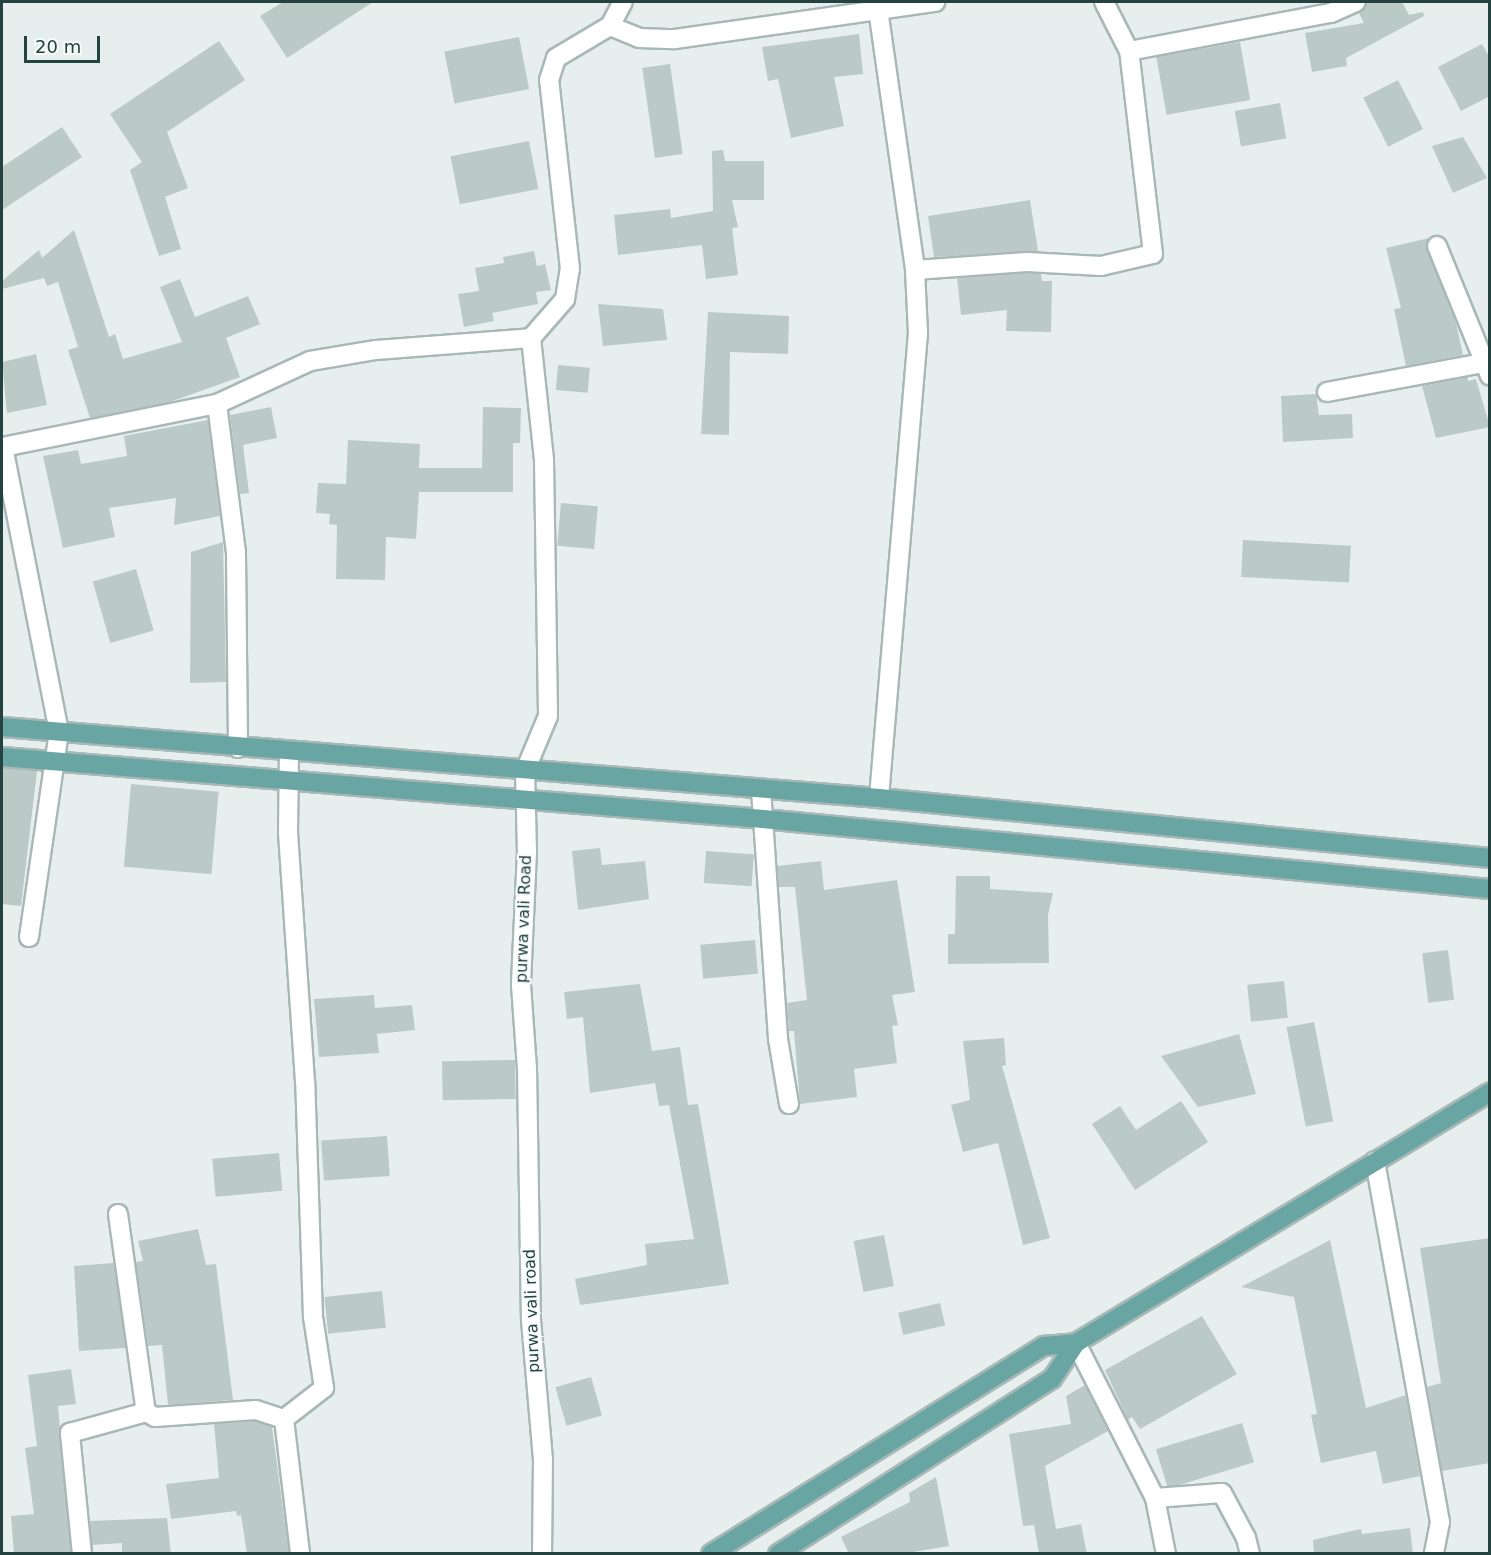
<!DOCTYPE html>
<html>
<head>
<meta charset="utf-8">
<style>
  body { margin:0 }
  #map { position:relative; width:1491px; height:1555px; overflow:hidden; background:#e6efed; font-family:"DejaVu Sans",sans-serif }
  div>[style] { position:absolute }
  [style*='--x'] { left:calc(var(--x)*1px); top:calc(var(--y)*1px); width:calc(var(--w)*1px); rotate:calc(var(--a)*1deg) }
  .building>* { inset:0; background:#bbcac6; transform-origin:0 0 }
  .roads { filter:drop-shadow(2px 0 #a8b8b6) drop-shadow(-2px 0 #a8b8b6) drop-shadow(0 2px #a8b8b6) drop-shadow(0 -2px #a8b8b6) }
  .minor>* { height:18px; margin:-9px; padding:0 9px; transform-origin:9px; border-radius:9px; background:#fff }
  .major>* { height:18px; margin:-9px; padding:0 9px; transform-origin:9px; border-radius:9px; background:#69a5a2 }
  span { translate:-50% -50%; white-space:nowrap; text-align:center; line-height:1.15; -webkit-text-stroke:4.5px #f7fbfa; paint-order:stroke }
  .street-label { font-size:16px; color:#244240 }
  .frame { position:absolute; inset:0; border:3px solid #244240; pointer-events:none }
  .scale { position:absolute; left:24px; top:36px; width:76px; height:27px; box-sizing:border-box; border:3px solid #244240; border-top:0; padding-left:8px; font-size:18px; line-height:21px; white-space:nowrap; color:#244240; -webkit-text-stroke:4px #f7fbfa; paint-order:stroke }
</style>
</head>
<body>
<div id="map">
  <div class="building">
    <i style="clip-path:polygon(283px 2px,373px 2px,287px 58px,260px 16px)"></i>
    <i style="clip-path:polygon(1367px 2px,1402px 2px,1409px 15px,1423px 12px,1424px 16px,1346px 58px,1347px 66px,1312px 72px,1305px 33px,1364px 23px,1359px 13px)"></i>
    <i style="clip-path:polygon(859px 34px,863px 74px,834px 77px,844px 126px,791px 138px,778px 79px,768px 81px,762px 47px)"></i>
    <i style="left:519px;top:37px;width:53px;height:76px;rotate:79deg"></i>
    <i style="clip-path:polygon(219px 41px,245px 80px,167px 132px,188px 188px,165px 197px,181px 249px,159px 256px,130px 170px,142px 162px,110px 114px)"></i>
    <i style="left:1240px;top:42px;width:59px;height:85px;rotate:80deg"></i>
    <i style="clip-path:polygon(1482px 44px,1490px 58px,1490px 96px,1461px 111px,1438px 67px)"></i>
    <i style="left:670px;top:64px;width:91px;height:28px;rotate:82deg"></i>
    <i style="left:1398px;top:80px;width:55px;height:39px;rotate:63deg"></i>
    <i style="left:1280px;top:103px;width:36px;height:46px;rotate:80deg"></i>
    <i style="clip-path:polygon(62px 127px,82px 157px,2px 210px,2px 167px)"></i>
    <i style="clip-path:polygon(1463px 137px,1487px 178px,1453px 193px,1432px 146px)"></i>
    <i style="left:529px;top:141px;width:49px;height:80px;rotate:79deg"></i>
    <i style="clip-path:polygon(723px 150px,725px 161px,764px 161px,764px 200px,732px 200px,738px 227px,732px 228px,738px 275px,706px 279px,702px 245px,618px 255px,614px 215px,670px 209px,671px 218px,713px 211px,712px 151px)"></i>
    <i style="clip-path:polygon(1030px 200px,1038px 251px,934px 257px,928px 216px)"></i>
    <i style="clip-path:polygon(74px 230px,109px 337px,115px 334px,123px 359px,182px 342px,160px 287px,180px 279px,195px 317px,248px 296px,260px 324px,226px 338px,240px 377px,167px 403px,90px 418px,68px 350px,78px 347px,58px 282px,47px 286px,44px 278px,2px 289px,2px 281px,39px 250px,42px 258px)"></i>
    <i style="clip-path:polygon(1429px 238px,1427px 250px,1456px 323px,1463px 355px,1406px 366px,1394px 309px,1401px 308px,1386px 248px)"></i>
    <i style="clip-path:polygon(534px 251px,537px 266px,545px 264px,551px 290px,536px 292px,538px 304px,492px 313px,494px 321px,464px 327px,458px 294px,479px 291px,475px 268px,504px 263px,503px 257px)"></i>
    <i style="clip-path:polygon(1027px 273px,1041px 274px,1042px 281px,1052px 281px,1051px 332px,1006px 331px,1007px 310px,961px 315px,957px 278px)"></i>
    <i style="clip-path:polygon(598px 304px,663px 309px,667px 340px,603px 346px)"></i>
    <i style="clip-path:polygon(708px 312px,789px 316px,788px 354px,730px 352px,729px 435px,701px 434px)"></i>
    <i style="clip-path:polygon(36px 354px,47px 405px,7px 413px,2px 362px)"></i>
    <i style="left:558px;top:365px;width:32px;height:25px;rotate:5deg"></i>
    <i style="clip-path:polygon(1468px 377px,1468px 381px,1476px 379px,1490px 427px,1436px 438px,1422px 386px)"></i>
    <i style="clip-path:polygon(1316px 394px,1319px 415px,1352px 414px,1353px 438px,1283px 442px,1281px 396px)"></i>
    <i style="clip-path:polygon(271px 407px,277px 438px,243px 445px,249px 493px,240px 494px,230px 415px)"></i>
    <i style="clip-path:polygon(483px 407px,521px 408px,520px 443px,513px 443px,513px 492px,419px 492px,416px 539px,386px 537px,385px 580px,336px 579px,337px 525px,329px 524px,330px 514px,316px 513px,318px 483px,346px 484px,348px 440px,420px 444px,419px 468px,482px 468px)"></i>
    <i style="clip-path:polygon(208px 420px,220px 516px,174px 525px,176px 498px,109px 508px,115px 537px,63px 548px,43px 456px,78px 450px,81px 464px,127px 456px,124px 436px)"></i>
    <i style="left:561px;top:503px;width:37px;height:43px;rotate:5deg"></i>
    <i style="left:1243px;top:540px;width:108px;height:37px;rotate:3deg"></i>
    <i style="clip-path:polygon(223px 542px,226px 682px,190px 683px,191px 552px)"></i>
    <i style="left:136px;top:569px;width:64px;height:45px;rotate:74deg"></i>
    <i style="clip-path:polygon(2px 768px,37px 771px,21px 906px,2px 904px)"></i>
    <i style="left:131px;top:784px;width:88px;height:83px;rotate:5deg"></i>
    <i style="clip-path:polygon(600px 848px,602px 865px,645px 861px,649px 899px,578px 910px,572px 851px)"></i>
    <i style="left:706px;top:851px;width:48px;height:32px;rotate:4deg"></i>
    <i style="clip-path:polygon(821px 861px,824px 890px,897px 880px,915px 992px,892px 995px,898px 1025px,892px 1026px,897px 1063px,854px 1069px,857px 1097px,800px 1104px,794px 1031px,789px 1031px,787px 1003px,807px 1000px,795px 887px,779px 887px,777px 866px)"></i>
    <i style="clip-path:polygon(956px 876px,990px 876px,990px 889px,1053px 893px,1048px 915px,1049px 963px,948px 964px,948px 934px,955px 934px)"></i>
    <i style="left:755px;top:940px;width:34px;height:55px;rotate:85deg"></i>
    <i style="left:1448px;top:950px;width:50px;height:26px;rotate:83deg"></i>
    <i style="left:1284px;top:981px;width:37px;height:37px;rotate:84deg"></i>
    <i style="clip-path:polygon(640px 984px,652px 1051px,680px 1047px,688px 1105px,698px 1104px,729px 1284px,580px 1305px,575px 1279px,647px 1265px,645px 1244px,694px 1239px,669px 1105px,659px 1106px,655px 1083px,590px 1093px,583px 1017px,567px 1019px,564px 992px)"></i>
    <i style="clip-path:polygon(374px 995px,375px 1008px,412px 1005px,415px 1030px,377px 1034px,379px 1053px,319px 1057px,314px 999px)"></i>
    <i style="left:1314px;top:1022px;width:101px;height:28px;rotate:79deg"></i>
    <i style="clip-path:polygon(1239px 1034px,1256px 1094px,1198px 1107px,1161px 1056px)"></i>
    <i style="clip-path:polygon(1004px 1038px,1006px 1065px,1002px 1066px,1050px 1238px,1023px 1245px,998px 1143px,963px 1152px,951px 1105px,970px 1100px,963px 1041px)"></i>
    <i style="left:515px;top:1060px;width:39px;height:73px;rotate:89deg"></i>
    <i style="clip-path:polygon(1181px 1101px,1208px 1142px,1135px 1190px,1092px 1124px,1120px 1106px,1136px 1130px)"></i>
    <i style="left:387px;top:1136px;width:40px;height:66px;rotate:86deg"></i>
    <i style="left:279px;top:1153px;width:38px;height:67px;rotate:85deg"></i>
    <i style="clip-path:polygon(198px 1229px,206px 1265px,216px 1264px,233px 1400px,168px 1405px,162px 1345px,148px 1346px,136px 1262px,143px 1261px,138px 1241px)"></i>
    <i style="left:884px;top:1235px;width:52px;height:31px;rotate:79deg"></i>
    <i style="clip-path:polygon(1490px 1238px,1490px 1463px,1442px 1471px,1427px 1387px,1441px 1383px,1420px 1248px)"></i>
    <i style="clip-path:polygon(1330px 1240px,1366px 1408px,1406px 1395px,1420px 1476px,1383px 1484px,1376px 1451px,1321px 1463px,1311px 1415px,1317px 1414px,1294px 1297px,1241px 1287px)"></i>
    <i style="clip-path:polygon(114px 1263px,126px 1348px,79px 1351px,74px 1266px)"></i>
    <i style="left:382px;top:1291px;width:37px;height:58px;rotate:84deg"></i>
    <i style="left:940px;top:1303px;width:23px;height:43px;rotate:77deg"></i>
    <i style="clip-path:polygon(1202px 1316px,1237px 1374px,1140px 1429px,1132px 1417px,1128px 1420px,1105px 1370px)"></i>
    <i style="clip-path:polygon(71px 1369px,76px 1404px,58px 1406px,71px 1554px,14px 1554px,11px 1516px,34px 1514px,25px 1448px,37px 1446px,28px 1375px)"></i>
    <i style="left:591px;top:1377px;width:40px;height:37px;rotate:74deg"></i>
    <i style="clip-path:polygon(1085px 1385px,1108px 1431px,1045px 1466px,1056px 1529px,1081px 1524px,1087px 1554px,1039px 1554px,1034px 1525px,1023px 1526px,1009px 1434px,1071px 1424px,1066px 1396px)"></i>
    <i style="clip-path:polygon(255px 1421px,272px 1427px,289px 1554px,247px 1554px,241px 1515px,237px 1516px,236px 1511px,171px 1519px,166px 1484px,219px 1478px,214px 1424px)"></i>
    <i style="left:1242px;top:1423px;width:41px;height:90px;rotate:73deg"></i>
    <i style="clip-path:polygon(936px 1477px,949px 1546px,901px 1554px,849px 1554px,841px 1537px,910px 1502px,909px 1493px)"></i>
    <i style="clip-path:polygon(167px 1518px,171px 1554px,122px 1554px,122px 1543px,92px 1545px,90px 1521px)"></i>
    <i style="clip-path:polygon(1410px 1528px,1413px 1554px,1314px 1554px,1313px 1540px,1334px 1535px,1361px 1529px,1362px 1534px)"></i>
  </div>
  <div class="roads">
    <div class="minor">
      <i style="--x:877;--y:2;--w:271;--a:81.9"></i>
      <i style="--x:915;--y:270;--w:63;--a:87.3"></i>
      <i style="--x:918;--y:333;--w:467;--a:94.8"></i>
      <i style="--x:610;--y:26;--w:31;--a:22"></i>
      <i style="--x:639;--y:38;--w:36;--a:2"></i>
      <i style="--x:675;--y:39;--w:263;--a:-8.1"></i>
      <i style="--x:1129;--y:51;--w:206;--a:-10.7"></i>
      <i style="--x:1331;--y:13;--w:27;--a:-24"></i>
      <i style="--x:1437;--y:246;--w:140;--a:67.8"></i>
      <i style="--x:915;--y:270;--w:112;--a:-4.1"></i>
      <i style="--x:1027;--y:262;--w:74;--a:3.1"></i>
      <i style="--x:1101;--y:266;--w:53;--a:-13"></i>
      <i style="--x:1153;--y:254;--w:204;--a:-96.7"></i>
      <i style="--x:1129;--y:51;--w:55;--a:-117"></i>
      <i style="--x:531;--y:338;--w:123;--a:83.9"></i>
      <i style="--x:544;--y:460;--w:256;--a:89.1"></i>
      <i style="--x:548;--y:716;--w:60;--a:112.7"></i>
      <i style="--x:525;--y:771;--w:80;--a:88.6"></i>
      <i style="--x:527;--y:851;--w:134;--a:92.6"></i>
      <i style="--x:521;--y:985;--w:83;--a:85.9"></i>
      <i style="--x:527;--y:1068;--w:252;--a:89.1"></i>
      <i style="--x:531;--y:1320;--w:141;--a:85.1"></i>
      <i style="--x:543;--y:1460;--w:94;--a:90.6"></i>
      <i style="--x:1327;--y:392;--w:160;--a:-10.5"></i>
      <i style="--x:217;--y:404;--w:150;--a:82.7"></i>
      <i style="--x:236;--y:553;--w:195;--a:89.4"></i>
      <i style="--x:761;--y:789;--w:251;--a:86.1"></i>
      <i style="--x:778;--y:1039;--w:66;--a:80.4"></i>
      <i style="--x:29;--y:937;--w:207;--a:-81.7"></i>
      <i style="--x:59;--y:732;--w:290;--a:-101.1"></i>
      <i style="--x:3;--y:447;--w:218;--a:-11.4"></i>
      <i style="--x:217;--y:404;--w:102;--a:-24.8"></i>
      <i style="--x:310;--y:361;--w:67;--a:-9.5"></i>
      <i style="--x:376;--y:350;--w:155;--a:-4.4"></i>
      <i style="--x:531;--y:338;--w:52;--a:-48.9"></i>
      <i style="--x:565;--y:299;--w:30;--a:-81"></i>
      <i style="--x:570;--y:269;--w:190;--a:-96.3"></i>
      <i style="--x:549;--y:80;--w:23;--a:-72"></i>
      <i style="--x:556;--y:58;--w:63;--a:-30.7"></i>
      <i style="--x:610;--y:26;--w:27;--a:-62"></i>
      <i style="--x:1375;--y:1161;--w:367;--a:79.8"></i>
      <i style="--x:1440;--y:1522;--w:33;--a:101"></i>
      <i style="--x:118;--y:1214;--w:200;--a:82"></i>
      <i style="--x:146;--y:1412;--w:10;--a:29"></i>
      <i style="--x:155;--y:1417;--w:101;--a:-4"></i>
      <i style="--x:256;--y:1410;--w:29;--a:18"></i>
      <i style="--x:1076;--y:1343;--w:174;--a:63"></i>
      <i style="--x:1155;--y:1498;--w:57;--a:78.9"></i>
      <i style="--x:284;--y:1419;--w:51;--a:-37.8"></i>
      <i style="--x:324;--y:1388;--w:72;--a:-98.8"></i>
      <i style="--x:313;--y:1317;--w:235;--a:-91.9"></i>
      <i style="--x:305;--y:1082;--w:251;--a:-93.9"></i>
      <i style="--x:288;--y:832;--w:79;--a:-89.3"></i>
      <i style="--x:284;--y:1419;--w:136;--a:83.2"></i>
      <i style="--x:1155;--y:1498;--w:67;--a:-4.3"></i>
      <i style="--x:1222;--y:1493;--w:51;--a:61.9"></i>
      <i style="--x:1246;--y:1538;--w:16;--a:76"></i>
      <i style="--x:82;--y:1554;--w:122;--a:-95.7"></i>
      <i style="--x:70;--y:1433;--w:79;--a:-15.4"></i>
    </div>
    <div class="major">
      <i style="--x:2;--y:727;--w:880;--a:4.63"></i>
      <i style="--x:879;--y:798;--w:614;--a:5.61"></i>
      <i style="--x:2;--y:757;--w:764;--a:4.66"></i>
      <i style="--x:763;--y:819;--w:730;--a:5.5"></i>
      <i style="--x:711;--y:1554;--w:393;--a:-32"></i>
      <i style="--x:1044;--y:1346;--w:32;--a:-5"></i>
      <i style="--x:778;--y:1554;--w:325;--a:-32.6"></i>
      <i style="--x:1052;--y:1379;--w:43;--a:-56.3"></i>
      <i style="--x:1076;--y:1343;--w:484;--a:-31.2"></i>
    </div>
  </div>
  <div class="street-label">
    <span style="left:524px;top:919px;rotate:-88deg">purwa vali Road</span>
    <span style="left:532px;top:1311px;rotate:-92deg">purwa vali road</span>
  </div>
  <div class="frame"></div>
  <div class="scale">20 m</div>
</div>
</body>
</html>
